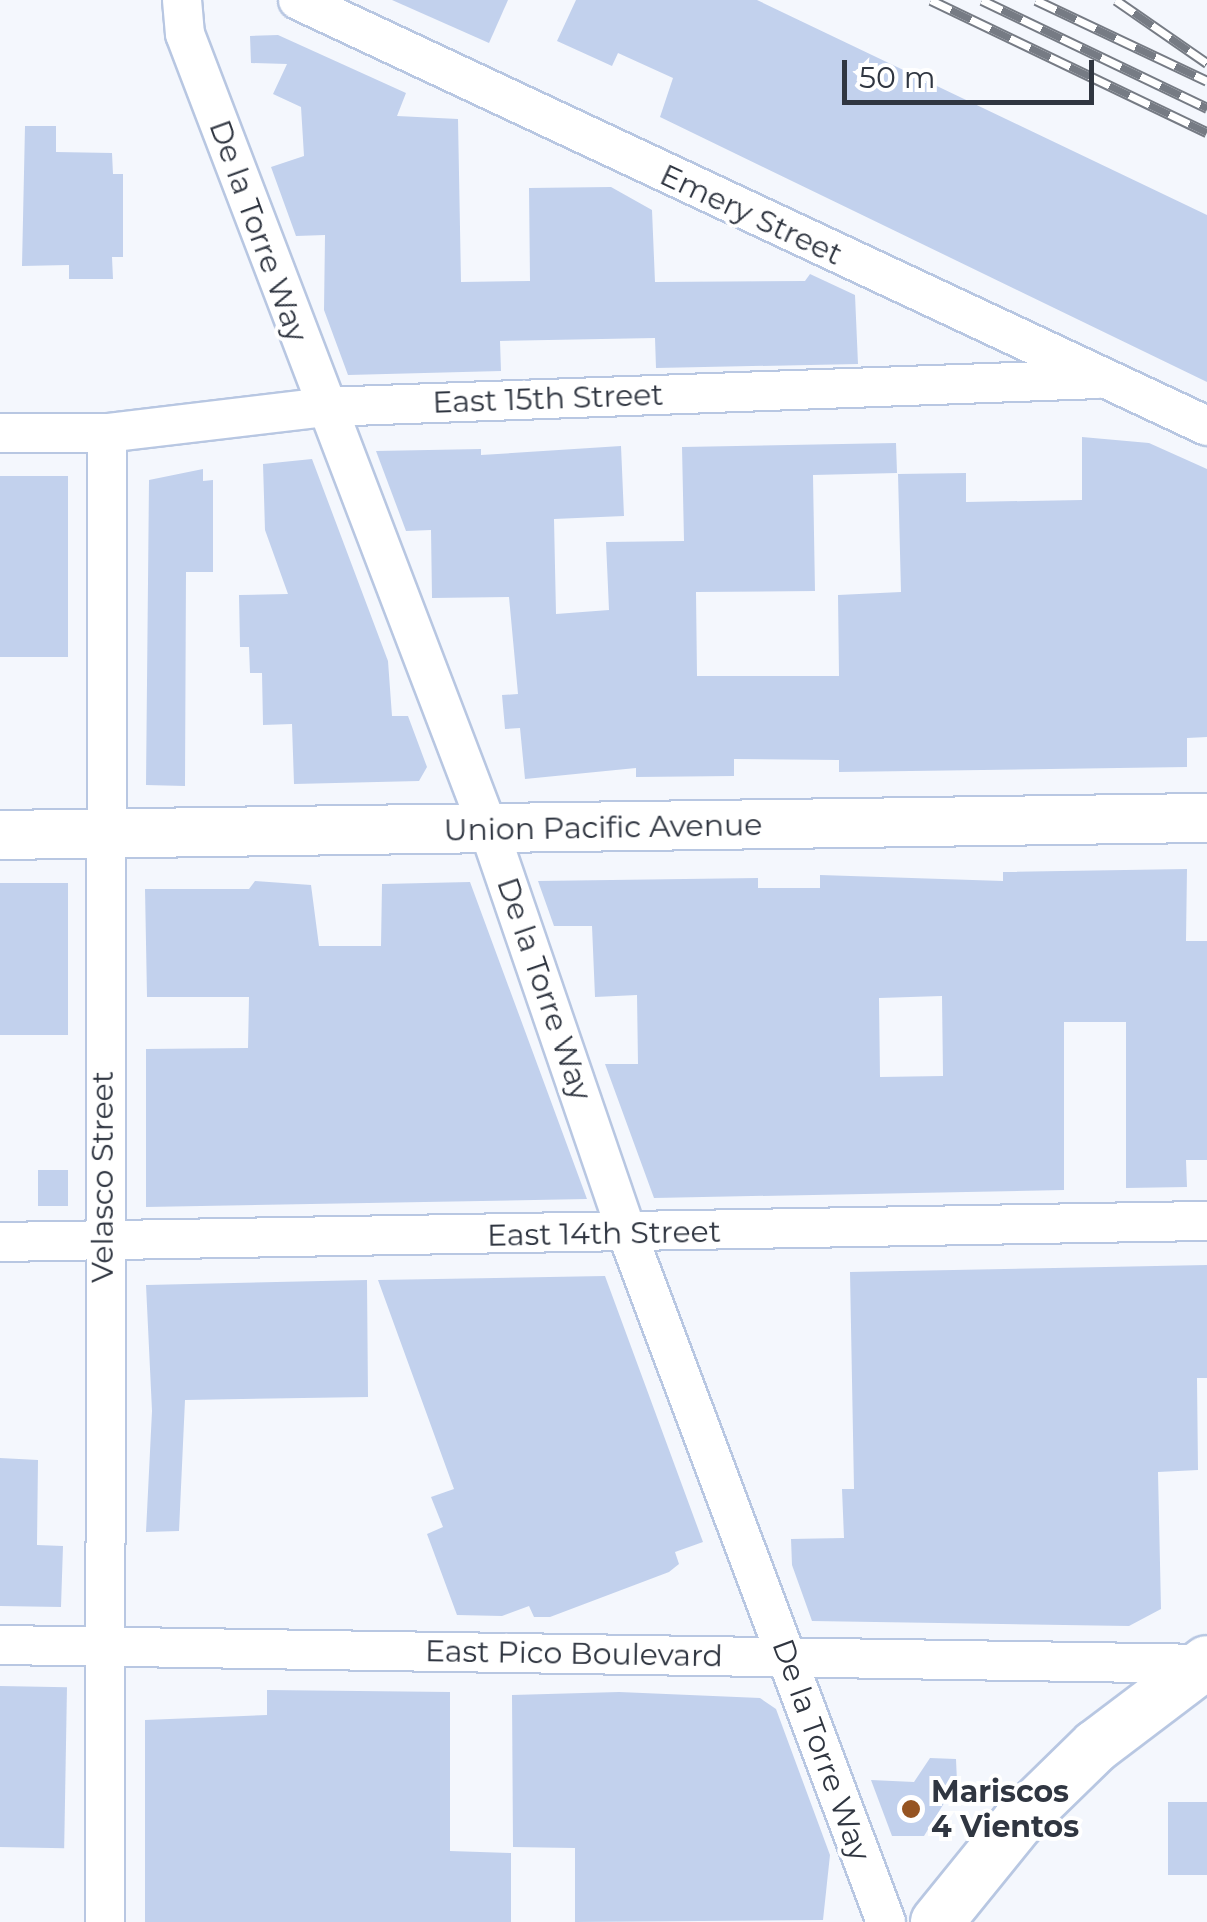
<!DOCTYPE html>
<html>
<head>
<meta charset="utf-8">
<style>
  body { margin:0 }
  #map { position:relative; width:1207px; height:1922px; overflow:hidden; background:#f4f7fd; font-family:Montserrat,sans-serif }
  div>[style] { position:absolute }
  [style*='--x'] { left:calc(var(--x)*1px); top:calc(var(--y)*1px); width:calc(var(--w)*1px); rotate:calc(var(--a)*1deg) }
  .building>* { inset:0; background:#c2d1ed; transform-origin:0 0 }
  .roads { filter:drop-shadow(2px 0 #b8c7e2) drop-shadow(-2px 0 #b8c7e2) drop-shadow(0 2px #b8c7e2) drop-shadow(0 -2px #b8c7e2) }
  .minor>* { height:38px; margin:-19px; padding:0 19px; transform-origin:19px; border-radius:19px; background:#fff }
  .tertiary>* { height:48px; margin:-24px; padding:0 24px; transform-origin:24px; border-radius:24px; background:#fff }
  .secondary>* { height:52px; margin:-26px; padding:0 26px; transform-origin:26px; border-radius:26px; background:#fff }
  .rail>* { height:11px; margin-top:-5.5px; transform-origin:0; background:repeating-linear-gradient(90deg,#fff 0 22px,#767b84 0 44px); box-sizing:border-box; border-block:2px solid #767b84 }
  .dots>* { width:28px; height:28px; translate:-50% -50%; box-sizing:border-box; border:5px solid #fff; border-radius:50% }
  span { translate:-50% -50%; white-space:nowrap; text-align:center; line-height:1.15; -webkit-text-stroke:8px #fff; paint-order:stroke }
  .street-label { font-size:30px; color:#303641 }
  .poi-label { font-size:30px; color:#303641; font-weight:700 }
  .left { translate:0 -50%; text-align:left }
  .scale { position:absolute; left:842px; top:60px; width:252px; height:45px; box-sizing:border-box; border:5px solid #303641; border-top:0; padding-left:12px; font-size:30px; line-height:35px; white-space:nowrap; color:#303641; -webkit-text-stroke:8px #fff; paint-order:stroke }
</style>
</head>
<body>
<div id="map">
  <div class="building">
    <i style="clip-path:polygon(392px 0,508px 0,489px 43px)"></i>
    <i style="clip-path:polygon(576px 0,757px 0,1207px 215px,1207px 382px,660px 117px,673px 78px,618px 53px,612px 66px,557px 41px)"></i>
    <i style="clip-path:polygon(278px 35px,406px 93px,397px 116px,458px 119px,461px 282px,530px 281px,529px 188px,611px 187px,652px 210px,655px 282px,805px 281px,810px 274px,855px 295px,858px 364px,656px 368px,655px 338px,500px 341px,501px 371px,348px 375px,324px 310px,325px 235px,296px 236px,271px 167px,304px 156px,301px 107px,273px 94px,287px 64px,251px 63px,250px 36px)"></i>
    <i style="clip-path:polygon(25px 126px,56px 126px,56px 152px,112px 153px,113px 174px,123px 174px,123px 257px,112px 257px,113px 279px,69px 279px,69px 265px,22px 266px)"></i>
    <i style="clip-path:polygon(1082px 437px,1149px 443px,1207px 469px,1207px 737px,1187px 738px,1187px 767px,839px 772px,839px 760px,734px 759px,734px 776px,636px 777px,636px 768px,525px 779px,520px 728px,505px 729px,502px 695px,518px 694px,509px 597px,432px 598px,431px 530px,406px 531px,376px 451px,481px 449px,481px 455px,621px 446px,624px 516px,554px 519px,556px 614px,609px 610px,606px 542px,684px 541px,682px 447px,896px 443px,897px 473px,813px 475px,815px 591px,696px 592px,697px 676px,839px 676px,838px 595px,901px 592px,898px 474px,966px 473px,966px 502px,1082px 500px)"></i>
    <i style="clip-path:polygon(312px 459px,388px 661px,392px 716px,408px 716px,427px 767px,419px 781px,294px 784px,292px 724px,263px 725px,262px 673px,250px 673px,249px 647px,240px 647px,239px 595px,288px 594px,265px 530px,263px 464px)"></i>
    <i style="clip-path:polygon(203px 469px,203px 481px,213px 480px,213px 572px,186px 572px,185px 786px,146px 785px,149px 480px)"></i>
    <i style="left:0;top:476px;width:68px;height:181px"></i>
    <i style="clip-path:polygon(evenodd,1187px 869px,1186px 941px,1207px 941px,1207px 1160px,1186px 1160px,1187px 1187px,1126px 1188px,1126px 1022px,1064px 1022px,1064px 1190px,654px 1198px,605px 1064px,638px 1064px,637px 995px,595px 997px,592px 926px,554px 926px,538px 881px,758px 878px,758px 888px,820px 888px,820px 875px,1003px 881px,1003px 872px,1187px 869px,942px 996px,943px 1076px,880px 1077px,879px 998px,942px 996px)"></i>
    <i style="clip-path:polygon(255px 881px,311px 885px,319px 946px,381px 946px,382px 884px,470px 882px,587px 1199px,146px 1207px,146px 1049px,248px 1048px,249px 997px,147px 997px,145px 889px,249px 889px)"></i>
    <i style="left:0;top:883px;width:68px;height:152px"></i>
    <i style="left:38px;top:1170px;width:30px;height:36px"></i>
    <i style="clip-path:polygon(1207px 1265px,1207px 1378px,1197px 1378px,1198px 1470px,1158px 1472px,1161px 1609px,1129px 1626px,812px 1621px,792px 1565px,791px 1539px,844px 1538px,842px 1489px,854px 1489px,850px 1272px)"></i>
    <i style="clip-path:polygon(605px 1276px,703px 1542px,675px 1552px,679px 1564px,669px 1572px,550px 1617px,534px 1617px,529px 1606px,502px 1616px,457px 1615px,427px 1534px,443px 1527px,431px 1497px,454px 1489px,378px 1280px)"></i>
    <i style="clip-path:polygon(367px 1280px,368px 1397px,185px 1400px,179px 1531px,146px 1532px,152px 1411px,146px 1285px)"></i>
    <i style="clip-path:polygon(0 1458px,38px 1460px,37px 1545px,63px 1546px,61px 1607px,0 1606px)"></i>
    <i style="left:0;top:1686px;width:67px;height:161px;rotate:1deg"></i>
    <i style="clip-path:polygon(267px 1690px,450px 1692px,450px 1851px,511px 1853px,511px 1922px,145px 1922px,145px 1720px,267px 1715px)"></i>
    <i style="clip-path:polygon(619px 1692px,760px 1698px,776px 1709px,830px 1855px,823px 1920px,575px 1922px,575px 1848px,513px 1847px,512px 1695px)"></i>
    <i style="clip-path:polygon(930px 1758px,956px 1759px,957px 1782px,924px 1836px,892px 1836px,871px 1780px,914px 1782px)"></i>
    <i style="left:1207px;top:1802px;width:73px;height:39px;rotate:90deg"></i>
  </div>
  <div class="roads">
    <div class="minor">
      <i style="--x:182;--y:0;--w:34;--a:85"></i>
      <i style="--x:185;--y:34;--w:852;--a:69.1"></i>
      <i style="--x:489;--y:830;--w:426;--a:71.1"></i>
      <i style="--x:627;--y:1233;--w:736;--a:69.4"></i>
      <i style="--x:298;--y:0;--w:1004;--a:25.11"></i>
      <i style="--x:0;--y:433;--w:107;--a:0"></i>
      <i style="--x:107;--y:433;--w:219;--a:-6.8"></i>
      <i style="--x:324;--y:407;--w:774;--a:-2.07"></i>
      <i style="--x:0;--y:1242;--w:1207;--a:-1"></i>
      <i style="--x:0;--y:1645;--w:1207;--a:0.9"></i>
      <i style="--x:105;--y:1922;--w:1489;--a:-89.92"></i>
    </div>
    <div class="tertiary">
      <i style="--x:0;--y:835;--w:1207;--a:-0.81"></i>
    </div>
    <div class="secondary">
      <i style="--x:937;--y:1922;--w:129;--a:-51"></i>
      <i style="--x:1018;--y:1822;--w:109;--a:-44.3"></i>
      <i style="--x:1096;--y:1746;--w:139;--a:-37.1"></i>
    </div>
  </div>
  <div class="rail">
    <i style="--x:931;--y:0;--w:306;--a:25.6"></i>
    <i style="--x:982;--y:0;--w:250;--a:25.6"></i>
    <i style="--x:1036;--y:0;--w:189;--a:25.3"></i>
    <i style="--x:1116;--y:0;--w:111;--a:34.7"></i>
  </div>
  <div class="dots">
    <i style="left:911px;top:1809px;background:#965422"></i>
  </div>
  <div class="street-label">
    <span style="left:751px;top:215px;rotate:25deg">Emery Street</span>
    <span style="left:258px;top:231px;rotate:70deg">De la Torre Way</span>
    <span style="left:548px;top:399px;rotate:-2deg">East 15th Street</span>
    <span style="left:603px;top:828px;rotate:-1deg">Union Pacific Avenue</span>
    <span style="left:544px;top:989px;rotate:71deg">De la Torre Way</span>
    <span style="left:103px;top:1177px;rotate:-90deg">Velasco Street</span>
    <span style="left:604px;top:1234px;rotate:-1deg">East 14th Street</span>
    <span style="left:574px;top:1654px;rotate:1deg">East Pico Boulevard</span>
    <span style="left:821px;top:1750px;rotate:70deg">De la Torre Way</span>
  </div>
  <div class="poi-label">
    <span class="left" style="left:931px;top:1809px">Mariscos<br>4 Vientos</span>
  </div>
  <div class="scale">50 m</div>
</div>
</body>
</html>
